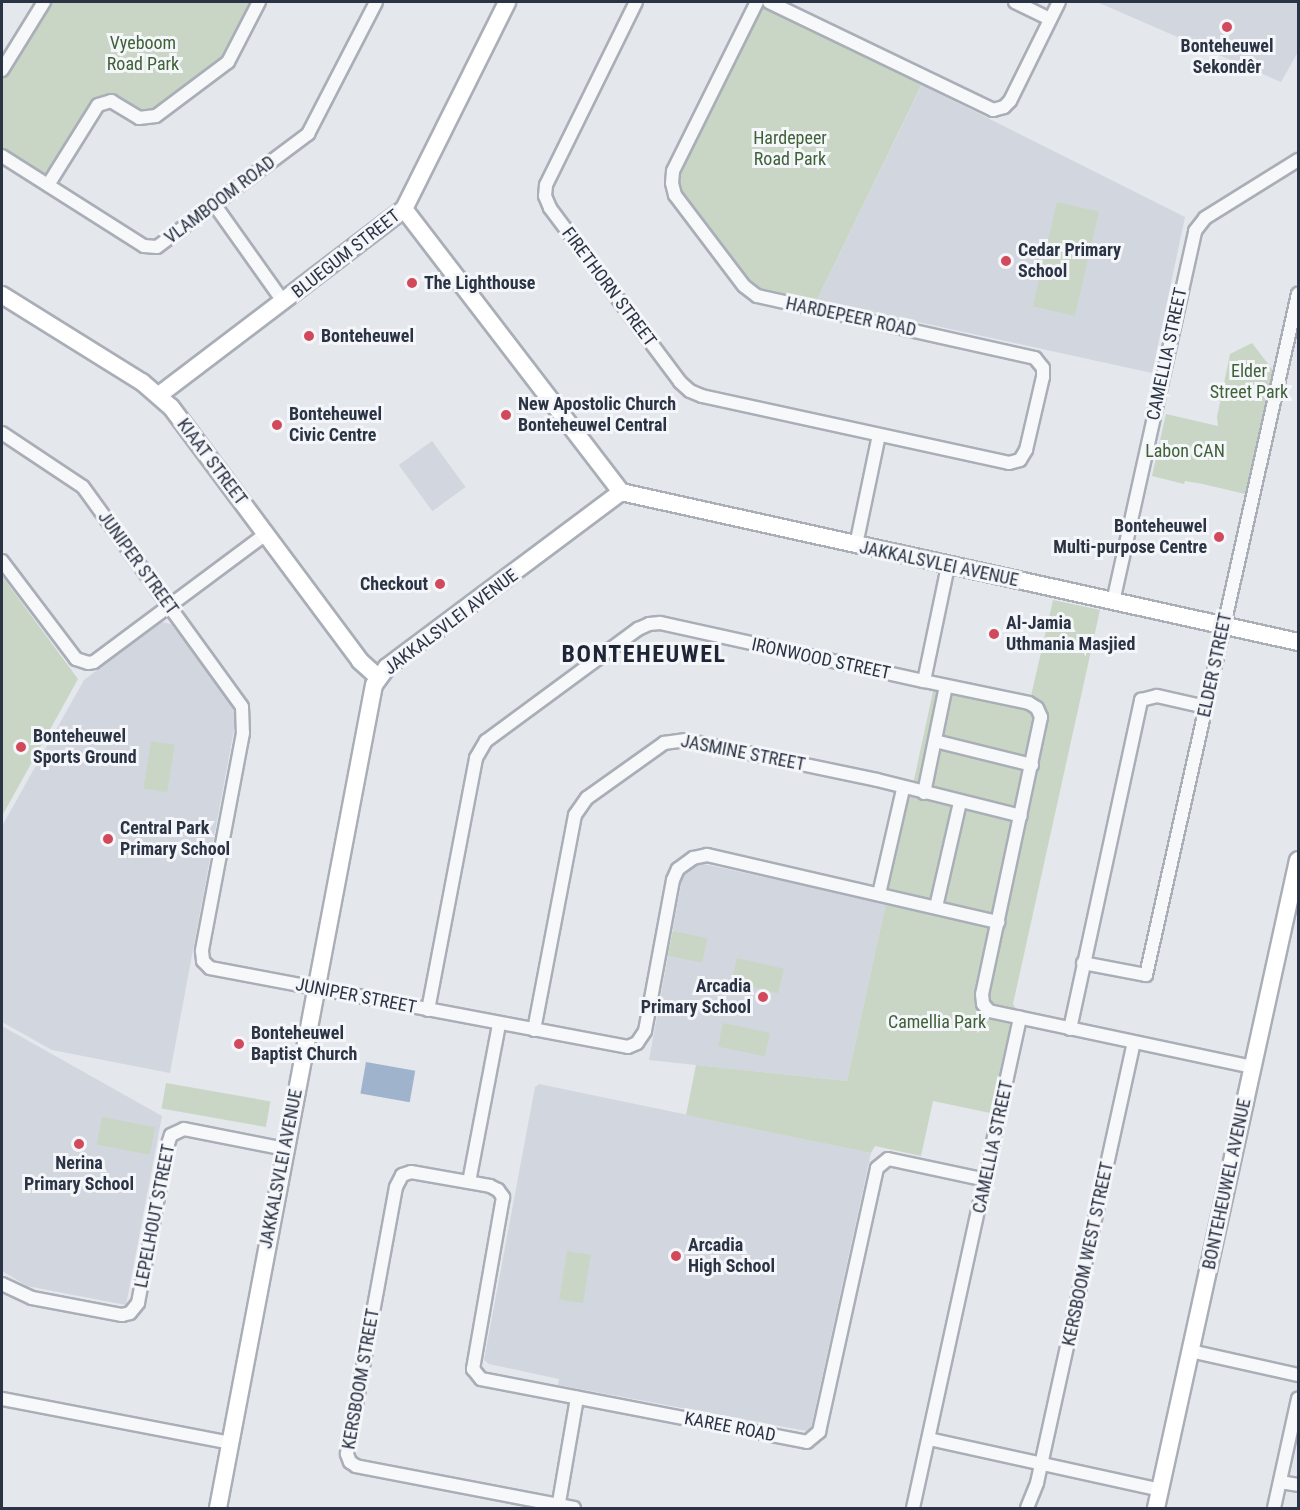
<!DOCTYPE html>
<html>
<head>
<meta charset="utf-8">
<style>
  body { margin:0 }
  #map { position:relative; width:1300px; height:1510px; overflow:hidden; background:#e4e7ec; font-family:"Roboto Condensed",sans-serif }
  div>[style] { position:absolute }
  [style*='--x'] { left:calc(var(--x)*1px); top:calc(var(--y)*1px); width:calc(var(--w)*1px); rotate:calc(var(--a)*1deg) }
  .built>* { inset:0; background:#d2d6de; transform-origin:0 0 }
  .green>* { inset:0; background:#c9d6c5; transform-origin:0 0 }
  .water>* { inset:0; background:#9fb4cc; transform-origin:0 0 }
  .roads { filter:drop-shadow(2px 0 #a9aeb7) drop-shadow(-2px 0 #a9aeb7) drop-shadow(0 2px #a9aeb7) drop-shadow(0 -2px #a9aeb7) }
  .street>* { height:12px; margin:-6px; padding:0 6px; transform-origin:6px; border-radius:6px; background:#f7f8fa }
  .secondary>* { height:16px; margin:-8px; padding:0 8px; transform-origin:8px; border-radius:8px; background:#fff }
  .dots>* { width:16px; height:16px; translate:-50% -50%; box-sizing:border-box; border:3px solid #f4f6f9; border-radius:50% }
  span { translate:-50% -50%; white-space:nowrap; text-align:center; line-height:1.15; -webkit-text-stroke:6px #f4f6f9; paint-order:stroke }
  .park-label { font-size:18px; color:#3f6138 }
  .poi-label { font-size:18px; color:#2b3445; font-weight:700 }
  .left { translate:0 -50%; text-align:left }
  .right { translate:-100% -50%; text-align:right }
  .street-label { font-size:18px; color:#2b3445 }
  .district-label { font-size:24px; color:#1d2536; font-weight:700; letter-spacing:1.5px }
  .frame { position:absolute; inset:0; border:3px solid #2b3445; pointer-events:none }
</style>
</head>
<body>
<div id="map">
  <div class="built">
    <i style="clip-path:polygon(1097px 2px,1298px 2px,1298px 52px,1281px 82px)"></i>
    <i style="clip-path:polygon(922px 85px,1185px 217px,1152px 373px,817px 300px)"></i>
    <i style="left:432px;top:441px;width:57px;height:41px;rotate:54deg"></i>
    <i style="clip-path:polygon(161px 622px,171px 624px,232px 705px,236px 719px,170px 1073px,52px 1050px,2px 1022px,2px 826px,84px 680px)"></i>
    <i style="clip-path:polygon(699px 863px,886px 903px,847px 1081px,649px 1060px,683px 874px)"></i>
    <i style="clip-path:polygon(2px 1026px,162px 1116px,126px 1305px,27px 1286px,2px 1271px)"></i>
    <i style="clip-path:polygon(539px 1084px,871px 1153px,811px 1428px,807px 1431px,558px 1385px,559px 1379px,489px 1364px,484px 1360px,535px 1087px)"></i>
  </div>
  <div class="green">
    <i style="clip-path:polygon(52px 2px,255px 2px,228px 55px,155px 112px,144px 115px,110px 96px,96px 99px,52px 172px,42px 175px,2px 152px,2px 80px)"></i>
    <i style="clip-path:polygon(769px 7px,924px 80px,815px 304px,762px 294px,749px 285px,677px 189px,678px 174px,760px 9px)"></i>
    <i style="left:1057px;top:202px;width:43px;height:107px;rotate:13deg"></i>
    <i style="clip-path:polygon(1252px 343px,1275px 373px,1249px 491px,1245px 494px,1203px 484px,1185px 481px,1184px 484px,1152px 476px,1166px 414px,1218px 426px,1217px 417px,1230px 354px)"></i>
    <i style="clip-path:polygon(2px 576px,78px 679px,2px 816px)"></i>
    <i style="clip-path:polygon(1053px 600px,1100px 610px,1013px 1004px,1022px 1018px,995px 1114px,933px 1101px,921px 1156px,875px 1146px,871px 1153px,686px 1115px,696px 1065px,847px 1081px,886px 903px,880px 890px,902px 788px,914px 780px,935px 682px,963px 687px,964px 681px,1031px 696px)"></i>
    <i style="left:151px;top:741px;width:24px;height:48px;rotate:9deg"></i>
    <i style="left:673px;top:931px;width:35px;height:25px;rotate:12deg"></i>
    <i style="left:737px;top:958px;width:48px;height:25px;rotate:13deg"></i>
    <i style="left:723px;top:1023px;width:48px;height:24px;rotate:12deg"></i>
    <i style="left:166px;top:1083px;width:106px;height:26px;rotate:10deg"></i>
    <i style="left:102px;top:1117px;width:54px;height:28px;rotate:11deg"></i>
    <i style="left:567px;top:1251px;width:24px;height:49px;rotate:9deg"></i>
  </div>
  <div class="water">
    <i style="left:366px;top:1062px;width:50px;height:32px;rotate:10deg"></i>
  </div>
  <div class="roads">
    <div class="street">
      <i style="--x:636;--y:2;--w:204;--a:116.2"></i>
      <i style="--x:546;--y:185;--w:11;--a:95"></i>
      <i style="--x:545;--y:196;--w:13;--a:67"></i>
      <i style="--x:550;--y:208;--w:217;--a:53.2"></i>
      <i style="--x:680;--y:382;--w:13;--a:42"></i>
      <i style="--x:690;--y:391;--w:13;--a:23"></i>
      <i style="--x:702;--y:396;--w:314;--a:12.3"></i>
      <i style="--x:1009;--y:463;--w:11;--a:-15"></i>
      <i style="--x:1020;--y:460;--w:12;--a:-59"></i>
      <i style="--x:1026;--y:450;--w:75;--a:-76.9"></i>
      <i style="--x:1043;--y:377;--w:9;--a:-90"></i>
      <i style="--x:1043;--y:368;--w:13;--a:-129"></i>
      <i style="--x:1035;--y:358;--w:285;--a:-167.4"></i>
      <i style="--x:757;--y:296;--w:16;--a:-142"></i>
      <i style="--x:744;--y:286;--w:114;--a:-127.2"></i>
      <i style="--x:675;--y:195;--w:12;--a:-104"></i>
      <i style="--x:672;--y:183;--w:12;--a:-85"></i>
      <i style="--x:673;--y:171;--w:189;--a:-63.6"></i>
      <i style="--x:769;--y:2;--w:249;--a:25.7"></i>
      <i style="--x:993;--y:110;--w:11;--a:-15"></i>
      <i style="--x:1004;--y:107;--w:8;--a:-45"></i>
      <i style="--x:1010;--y:101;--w:110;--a:-63.7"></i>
      <i style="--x:1015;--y:2;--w:39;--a:26"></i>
      <i style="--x:2;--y:70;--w:80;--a:-58.3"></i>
      <i style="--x:2;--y:156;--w:168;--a:32.4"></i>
      <i style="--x:144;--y:246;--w:13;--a:4"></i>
      <i style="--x:157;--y:247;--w:189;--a:-36.8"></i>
      <i style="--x:308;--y:134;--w:148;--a:-62.7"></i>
      <i style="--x:48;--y:185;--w:94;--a:-58"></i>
      <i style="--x:98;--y:105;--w:14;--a:-17"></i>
      <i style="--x:111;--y:101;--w:33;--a:31"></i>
      <i style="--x:139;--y:118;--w:17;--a:-7"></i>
      <i style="--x:156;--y:116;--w:90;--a:-36.9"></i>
      <i style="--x:228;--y:62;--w:68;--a:-62.7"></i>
      <i style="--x:214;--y:204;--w:110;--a:54.6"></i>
      <i style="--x:2;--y:433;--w:97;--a:33.7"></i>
      <i style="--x:83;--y:487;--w:271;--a:54.1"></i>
      <i style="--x:242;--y:707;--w:26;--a:88"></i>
      <i style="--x:243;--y:733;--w:222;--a:100.7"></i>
      <i style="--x:202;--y:951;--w:10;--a:84"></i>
      <i style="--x:203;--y:961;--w:10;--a:45"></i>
      <i style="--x:210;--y:968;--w:425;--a:10.7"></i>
      <i style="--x:628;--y:1047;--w:10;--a:-24"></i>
      <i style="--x:637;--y:1043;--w:14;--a:-56"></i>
      <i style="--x:645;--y:1031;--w:154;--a:-79.5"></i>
      <i style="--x:673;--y:880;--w:12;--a:-66"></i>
      <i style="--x:678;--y:869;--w:19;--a:-36"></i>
      <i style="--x:693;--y:858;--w:14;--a:-12"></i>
      <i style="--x:707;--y:855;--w:299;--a:13"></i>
      <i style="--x:856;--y:545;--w:112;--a:-78.2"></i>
      <i style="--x:2;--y:561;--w:123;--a:52.9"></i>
      <i style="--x:76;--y:659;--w:13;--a:18"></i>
      <i style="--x:88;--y:663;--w:6;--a:-9"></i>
      <i style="--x:94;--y:662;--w:214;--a:-36.7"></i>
      <i style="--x:1113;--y:602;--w:380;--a:-77.5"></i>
      <i style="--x:1195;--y:231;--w:16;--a:-52"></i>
      <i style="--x:1205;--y:218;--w:110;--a:-31.9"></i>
      <i style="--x:924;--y:681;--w:107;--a:11.8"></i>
      <i style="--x:1029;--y:703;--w:9;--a:32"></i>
      <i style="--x:1037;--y:708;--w:10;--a:66"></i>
      <i style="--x:1041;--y:717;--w:283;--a:102"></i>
      <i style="--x:982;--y:994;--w:10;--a:84"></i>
      <i style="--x:983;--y:1004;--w:9;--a:49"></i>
      <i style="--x:989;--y:1011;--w:270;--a:12"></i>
      <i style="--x:935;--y:741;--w:100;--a:13.9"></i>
      <i style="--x:924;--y:793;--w:109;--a:-78.4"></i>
      <i style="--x:879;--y:894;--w:108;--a:-77.1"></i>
      <i style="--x:936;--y:907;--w:108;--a:-77.1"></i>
      <i style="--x:1083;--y:963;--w:64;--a:10.8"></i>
      <i style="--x:1146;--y:975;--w:698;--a:-77.42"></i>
      <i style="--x:428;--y:1010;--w:257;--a:-79.2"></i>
      <i style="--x:476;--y:758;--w:20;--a:-60"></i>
      <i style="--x:486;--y:741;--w:189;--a:-36.4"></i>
      <i style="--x:638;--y:629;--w:12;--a:-24"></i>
      <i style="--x:649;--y:624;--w:11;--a:-5"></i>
      <i style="--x:660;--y:623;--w:270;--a:12.4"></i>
      <i style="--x:924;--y:681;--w:117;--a:-78.2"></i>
      <i style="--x:1070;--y:1029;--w:337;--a:-77.8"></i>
      <i style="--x:1141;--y:700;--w:16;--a:-14"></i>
      <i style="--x:1157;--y:696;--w:50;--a:12.7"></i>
      <i style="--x:534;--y:1030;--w:219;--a:-79.2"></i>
      <i style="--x:575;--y:815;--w:21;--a:-55"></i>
      <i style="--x:587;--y:798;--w:95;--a:-35.5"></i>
      <i style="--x:664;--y:743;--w:22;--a:-8"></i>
      <i style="--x:686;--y:740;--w:195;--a:11.8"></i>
      <i style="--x:877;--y:780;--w:148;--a:14"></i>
      <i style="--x:469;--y:1182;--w:161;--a:-79.2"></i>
      <i style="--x:2;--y:1284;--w:33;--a:25"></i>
      <i style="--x:32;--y:1298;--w:92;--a:10.7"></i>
      <i style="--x:122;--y:1315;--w:8;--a:-14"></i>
      <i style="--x:130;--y:1313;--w:13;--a:-51"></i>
      <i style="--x:138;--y:1303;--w:162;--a:-79.3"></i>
      <i style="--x:168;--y:1144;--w:9;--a:-72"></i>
      <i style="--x:171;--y:1135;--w:14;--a:-25"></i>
      <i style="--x:184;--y:1129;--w:103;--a:11.2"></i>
      <i style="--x:1190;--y:1351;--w:111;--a:12.5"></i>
      <i style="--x:2;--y:1399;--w:233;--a:10.9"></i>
      <i style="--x:929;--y:1439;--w:237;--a:12.4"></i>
      <i style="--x:1280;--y:1482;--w:18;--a:9"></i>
      <i style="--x:558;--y:1508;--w:112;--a:-80.2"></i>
      <i style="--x:574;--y:1508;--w:222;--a:-169.1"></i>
      <i style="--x:356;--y:1466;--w:7;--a:-146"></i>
      <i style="--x:350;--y:1462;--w:9;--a:-111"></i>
      <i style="--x:347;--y:1454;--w:271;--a:-79.6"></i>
      <i style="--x:396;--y:1187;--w:13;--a:-63"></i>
      <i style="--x:402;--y:1175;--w:9;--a:-18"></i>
      <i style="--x:411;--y:1172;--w:80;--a:10"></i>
      <i style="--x:490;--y:1186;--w:9;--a:27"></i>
      <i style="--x:498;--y:1190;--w:9;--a:54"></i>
      <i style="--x:503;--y:1197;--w:175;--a:99.9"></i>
      <i style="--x:473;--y:1369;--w:13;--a:51"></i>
      <i style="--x:481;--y:1379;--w:332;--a:10.9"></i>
      <i style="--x:807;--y:1442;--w:16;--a:-40"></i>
      <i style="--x:819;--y:1432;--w:270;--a:-77.6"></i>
      <i style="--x:877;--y:1168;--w:14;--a:-39"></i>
      <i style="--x:888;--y:1159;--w:100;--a:12.1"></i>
      <i style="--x:913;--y:1508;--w:502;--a:-77.68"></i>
      <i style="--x:1027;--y:1508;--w:27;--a:-68"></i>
      <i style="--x:1037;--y:1483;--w:451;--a:-77.6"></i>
      <i style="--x:1274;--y:1508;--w:112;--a:-77.6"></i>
    </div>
    <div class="secondary">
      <i style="--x:404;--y:209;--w:357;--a:52.5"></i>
      <i style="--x:2;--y:295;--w:165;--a:31.9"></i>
      <i style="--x:142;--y:382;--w:38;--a:41"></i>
      <i style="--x:171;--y:407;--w:317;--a:53.3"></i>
      <i style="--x:360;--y:661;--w:24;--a:42"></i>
      <i style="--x:159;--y:395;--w:308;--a:-37.2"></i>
      <i style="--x:404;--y:209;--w:231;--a:-63.5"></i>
      <i style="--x:621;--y:492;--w:693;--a:12.49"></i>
      <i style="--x:218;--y:1508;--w:838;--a:-79.27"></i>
      <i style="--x:374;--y:685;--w:22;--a:-54"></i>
      <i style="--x:387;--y:667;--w:292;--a:-36.8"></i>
      <i style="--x:1156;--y:1508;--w:663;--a:-77.64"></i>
    </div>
  </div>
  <div class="dots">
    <i style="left:1227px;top:27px;background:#d1495b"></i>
    <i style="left:1006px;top:261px;background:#d1495b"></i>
    <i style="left:412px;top:283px;background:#d1495b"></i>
    <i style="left:309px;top:336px;background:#d1495b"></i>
    <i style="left:506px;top:415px;background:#d1495b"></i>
    <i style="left:277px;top:425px;background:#d1495b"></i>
    <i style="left:1219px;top:537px;background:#d1495b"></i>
    <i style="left:440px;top:584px;background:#d1495b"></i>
    <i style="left:994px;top:634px;background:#d1495b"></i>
    <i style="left:21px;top:747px;background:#d1495b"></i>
    <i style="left:108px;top:839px;background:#d1495b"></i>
    <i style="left:763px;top:997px;background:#d1495b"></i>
    <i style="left:239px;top:1044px;background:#d1495b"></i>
    <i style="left:79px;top:1144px;background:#d1495b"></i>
    <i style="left:676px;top:1256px;background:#d1495b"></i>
  </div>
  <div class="park-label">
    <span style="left:143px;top:54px">Vyeboom<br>Road Park</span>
    <span style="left:790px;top:149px">Hardepeer<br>Road Park</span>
    <span style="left:1249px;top:382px">Elder<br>Street Park</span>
    <span style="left:1185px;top:451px">Labon CAN</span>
    <span style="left:937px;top:1022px">Camellia Park</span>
  </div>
  <div class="poi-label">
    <span style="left:1227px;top:57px">Bonteheuwel<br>Sekondêr</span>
    <span class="left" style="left:1018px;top:261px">Cedar Primary<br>School</span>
    <span class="left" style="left:424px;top:283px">The Lighthouse</span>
    <span class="left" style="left:321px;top:336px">Bonteheuwel</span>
    <span class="left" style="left:518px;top:415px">New Apostolic Church<br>Bonteheuwel Central</span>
    <span class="left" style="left:289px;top:425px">Bonteheuwel<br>Civic Centre</span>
    <span class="right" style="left:1207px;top:537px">Bonteheuwel<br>Multi-purpose Centre</span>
    <span class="right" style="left:428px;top:584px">Checkout</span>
    <span class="left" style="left:1006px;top:634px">Al-Jamia<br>Uthmania Masjied</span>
    <span class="left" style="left:33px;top:747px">Bonteheuwel<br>Sports Ground</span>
    <span class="left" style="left:120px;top:839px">Central Park<br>Primary School</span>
    <span class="right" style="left:751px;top:997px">Arcadia<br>Primary School</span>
    <span class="left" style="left:251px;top:1044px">Bonteheuwel<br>Baptist Church</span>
    <span style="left:79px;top:1174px">Nerina<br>Primary School</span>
    <span class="left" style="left:688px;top:1256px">Arcadia<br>High School</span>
  </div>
  <div class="street-label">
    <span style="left:220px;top:200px;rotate:-37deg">VLAMBOOM ROAD</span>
    <span style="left:346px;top:254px;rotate:-38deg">BLUEGUM STREET</span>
    <span style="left:609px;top:287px;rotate:53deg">FIRETHORN STREET</span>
    <span style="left:851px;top:317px;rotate:12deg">HARDEPEER ROAD</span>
    <span style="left:1167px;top:354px;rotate:-78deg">CAMELLIA STREET</span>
    <span style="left:212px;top:462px;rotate:53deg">KIAAT STREET</span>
    <span style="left:138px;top:563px;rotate:54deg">JUNIPER STREET</span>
    <span style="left:939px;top:564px;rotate:12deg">JAKKALSVLEI AVENUE</span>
    <span style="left:451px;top:622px;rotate:-37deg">JAKKALSVLEI AVENUE</span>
    <span style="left:821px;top:659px;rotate:12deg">IRONWOOD STREET</span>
    <span style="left:1215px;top:665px;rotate:-78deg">ELDER STREET</span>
    <span style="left:743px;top:753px;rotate:11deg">JASMINE STREET</span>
    <span style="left:356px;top:996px;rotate:11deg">JUNIPER STREET</span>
    <span style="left:993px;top:1147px;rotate:-78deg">CAMELLIA STREET</span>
    <span style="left:281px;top:1169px;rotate:-79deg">JAKKALSVLEI AVENUE</span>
    <span style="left:1227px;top:1184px;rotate:-78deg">BONTEHEUWEL AVENUE</span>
    <span style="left:155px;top:1216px;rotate:-79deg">LEPELHOUT STREET</span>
    <span style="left:1088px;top:1254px;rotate:-78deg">KERSBOOM WEST STREET</span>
    <span style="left:361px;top:1379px;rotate:-80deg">KERSBOOM STREET</span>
    <span style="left:730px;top:1427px;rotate:11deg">KAREE ROAD</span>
  </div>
  <div class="district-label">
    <span style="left:644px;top:655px">BONTEHEUWEL</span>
  </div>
  <div class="frame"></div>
</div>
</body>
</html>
